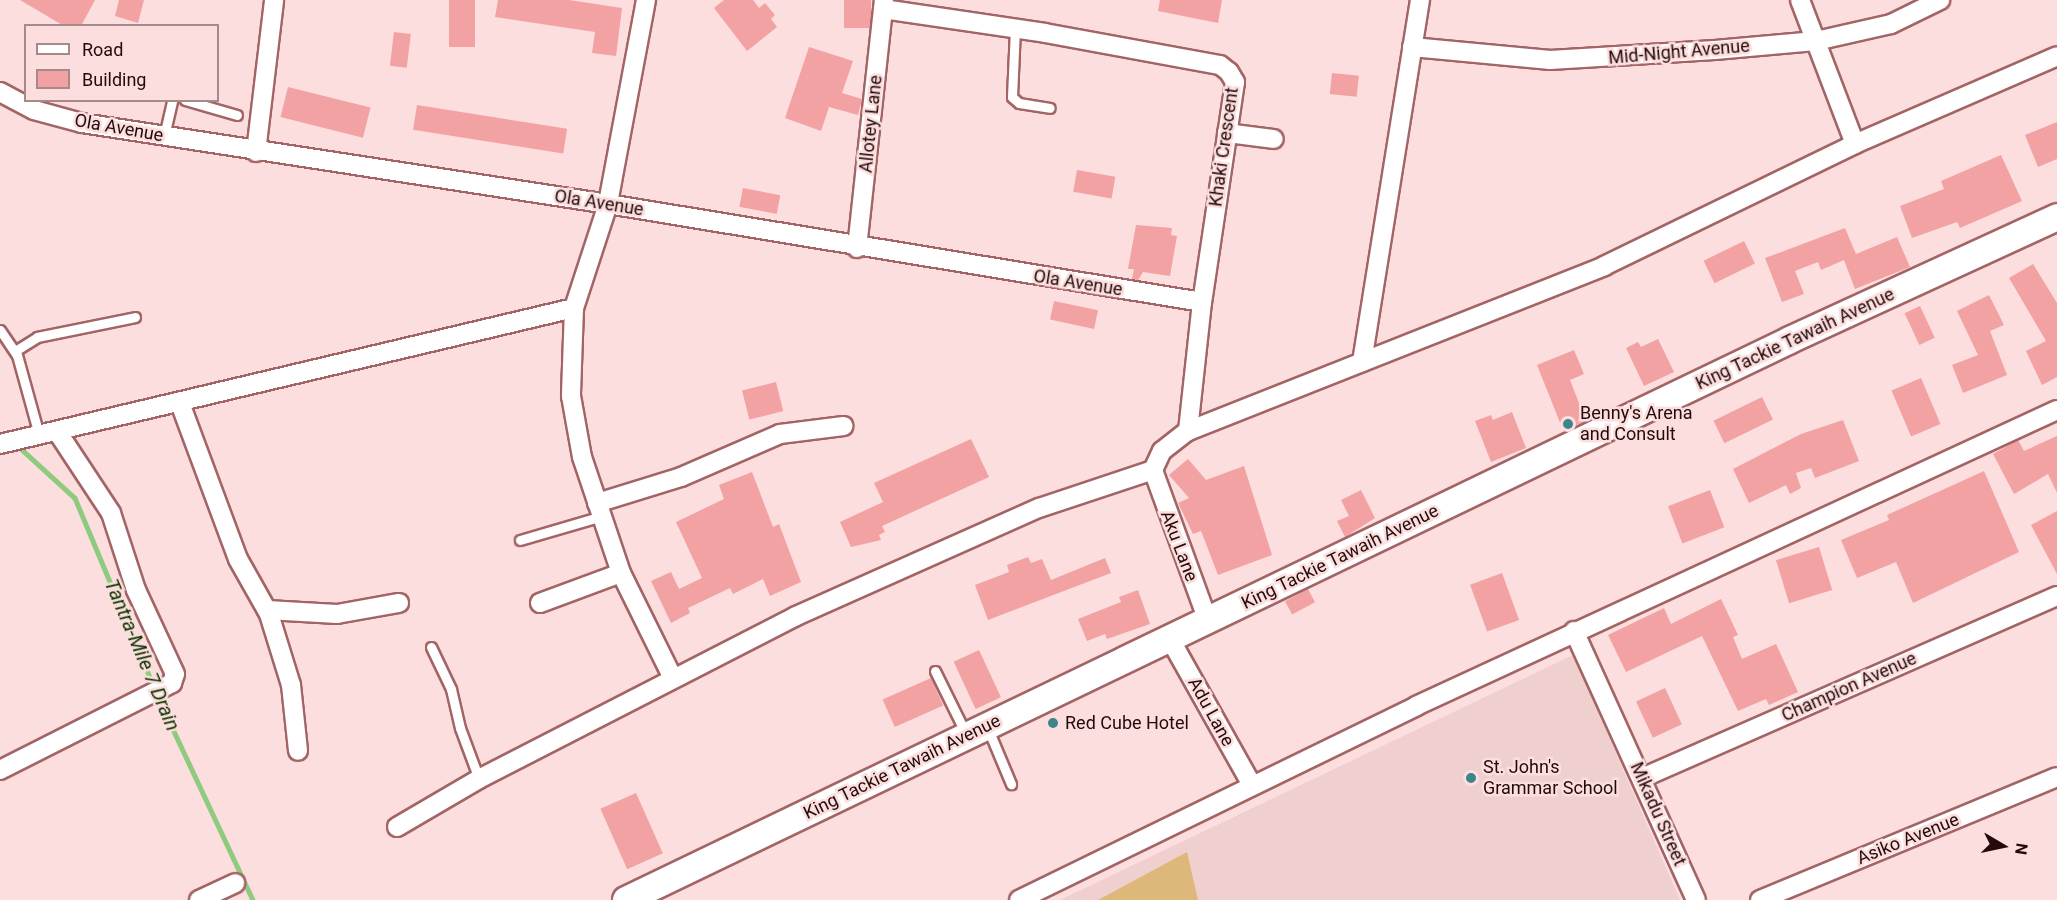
<!DOCTYPE html>
<html>
<head>
<meta charset="utf-8">
<style>
  body { margin:0 }
  #map { position:relative; width:2057px; height:900px; overflow:hidden; background:#fbdedd; font-family:Roboto,sans-serif }
  div>[style] { position:absolute }
  [style*='--x'] { left:calc(var(--x)*1px); top:calc(var(--y)*1px); width:calc(var(--w)*1px); rotate:calc(var(--a)*1deg) }
  .built>* { inset:0; background:#f0cfcf }
  .green>* { inset:0; background:#deb87a }
  .stream>* { height:4.5px; margin:-2.25px; padding:0 2.25px; transform-origin:2.25px; border-radius:2.25px; background:#8fcb7f }
  .building>* { inset:0; background:#f3a2a3; transform-origin:0 0 }
  .roads { filter:drop-shadow(2px 0 #a36465) drop-shadow(-2px 0 #a36465) drop-shadow(0 2px #a36465) drop-shadow(0 -2px #a36465) }
  .lane>* { height:9px; margin:-4.5px; padding:0 4.5px; transform-origin:4.5px; border-radius:4.5px; background:#fff }
  .street>* { height:18px; margin:-9px; padding:0 9px; transform-origin:9px; border-radius:9px; background:#fff }
  .secondary>* { height:26px; margin:-13px; padding:0 13px; transform-origin:13px; border-radius:13px; background:#fff }
  .dots>* { width:16px; height:16px; translate:-50% -50%; box-sizing:border-box; border:3px solid #fbdedd; border-radius:50% }
  span { translate:-50% -50%; white-space:nowrap; text-align:center; line-height:1.15; -webkit-text-stroke:5px #fbdedd; paint-order:stroke }
  .street-label { font-size:18px; color:#230b0c }
  .poi-label { font-size:18px; color:#230b0c }
  .left { translate:0 -50%; text-align:left }
  .water-label { font-size:20px; color:#0b3300; font-style:italic }
  .legend { position:absolute; left:24px; top:24px; width:195px; height:78px; box-sizing:border-box; background:#fbdedd; border:2px solid #a58a89; margin:0; padding:8px 10px; list-style:none; font-size:18px; color:#230b0c }
  .legend li { display:flex; align-items:center; gap:12px; height:30px }
  .legend b { width:30px; border:2px solid #a58a89 }
  .north { position:absolute; left:1973px; top:816px; width:60px; height:60px; -webkit-text-stroke:4px #fbdedd; paint-order:stroke; rotate:99deg; font-size:16px; font-weight:700; line-height:24px; text-align:center; color:#230b0c }
  .north::after { content:''; display:block; margin:auto; width:21px; height:27px; background:#230b0c; clip-path:polygon(50% 0,100% 100%,50% 72%,0 100%) }
</style>
</head>
<body>
<div id="map">
  <div class="built">
    <i style="clip-path:polygon(1573px 655px,1680px 900px,1060px 900px)"></i>
  </div>
  <div class="green">
    <i style="clip-path:polygon(1187px 852px,1198px 900px,1098px 900px)"></i>
  </div>
  <div class="stream">
    <i style="--x:18;--y:446;--w:77;--a:42.4"></i>
    <i style="--x:75;--y:498;--w:205;--a:67.3"></i>
    <i style="--x:157;--y:695;--w:226;--a:64.9"></i>
  </div>
  <div class="building">
    <i style="clip-path:polygon(20px 0,95px 0,81px 26px,64px 26px)"></i>
    <i style="clip-path:polygon(119px 0,144px 0,138px 23px,115px 16px)"></i>
    <i style="left:449px;top:0;width:26px;height:47px"></i>
    <i style="clip-path:polygon(498px 0,569px 0,622px 8px,616px 56px,592px 53px,595px 32px,495px 17px)"></i>
    <i style="clip-path:polygon(724px 0,753px 0,759px 8px,765px 3px,775px 15px,771px 19px,777px 27px,747px 51px,714px 8px)"></i>
    <i style="left:844px;top:0;width:27px;height:28px"></i>
    <i style="clip-path:polygon(1160px 0,1222px 0,1218px 23px,1158px 11px)"></i>
    <i style="left:394px;top:32px;width:17px;height:34px;rotate:7deg"></i>
    <i style="clip-path:polygon(809px 47px,853px 61px,842px 93px,862px 99px,858px 115px,829px 107px,821px 131px,785px 118px)"></i>
    <i style="left:1332px;top:73px;width:27px;height:21px;rotate:6deg"></i>
    <i style="left:288px;top:87px;width:85px;height:31px;rotate:14deg"></i>
    <i style="left:417px;top:105px;width:152px;height:25px;rotate:9deg"></i>
    <i style="clip-path:polygon(2057px 122px,2057px 159px,2038px 167px,2025px 135px)"></i>
    <i style="clip-path:polygon(2001px 155px,2022px 201px,1960px 228px,1957px 222px,1912px 238px,1900px 206px,1944px 189px,1941px 181px)"></i>
    <i style="left:1077px;top:170px;width:39px;height:22px;rotate:10deg"></i>
    <i style="left:743px;top:188px;width:38px;height:19px;rotate:11deg"></i>
    <i style="clip-path:polygon(1136px 225px,1172px 228px,1171px 235px,1177px 236px,1170px 276px,1143px 272px,1138px 280px,1132px 279px,1134px 269px,1128px 269px)"></i>
    <i style="clip-path:polygon(1845px 228px,1856px 254px,1897px 237px,1910px 267px,1855px 289px,1844px 260px,1821px 270px,1818px 262px,1795px 271px,1804px 294px,1782px 302px,1765px 258px)"></i>
    <i style="left:1744px;top:241px;width:25px;height:45px;rotate:64deg"></i>
    <i style="clip-path:polygon(2033px 264px,2057px 303px,2057px 377px,2042px 385px,2026px 351px,2046px 341px,2009px 278px)"></i>
    <i style="clip-path:polygon(1989px 295px,2004px 325px,1990px 331px,2007px 375px,1963px 393px,1952px 365px,1978px 355px,1957px 311px)"></i>
    <i style="left:1054px;top:301px;width:45px;height:19px;rotate:12deg"></i>
    <i style="left:1920px;top:306px;width:35px;height:17px;rotate:65deg"></i>
    <i style="clip-path:polygon(1658px 339px,1674px 372px,1644px 386px,1626px 348px,1638px 342px,1641px 347px)"></i>
    <i style="clip-path:polygon(1574px 350px,1584px 374px,1570px 380px,1586px 421px,1563px 430px,1537px 365px)"></i>
    <i style="left:1921px;top:378px;width:50px;height:32px;rotate:67deg"></i>
    <i style="left:776px;top:382px;width:30px;height:35px;rotate:76deg"></i>
    <i style="left:1762px;top:397px;width:25px;height:54px;rotate:64deg"></i>
    <i style="clip-path:polygon(1512px 412px,1526px 448px,1491px 462px,1475px 421px,1491px 415px,1493px 420px)"></i>
    <i style="clip-path:polygon(1843px 420px,1859px 461px,1815px 478px,1811px 468px,1796px 473px,1801px 488px,1790px 494px,1786px 485px,1749px 503px,1733px 469px,1801px 434px)"></i>
    <i style="clip-path:polygon(2057px 436px,2057px 493px,2048px 474px,2014px 494px,1993px 454px,2018px 440px,2024px 451px)"></i>
    <i style="clip-path:polygon(971px 439px,989px 477px,882px 526px,885px 532px,879px 535px,881px 540px,851px 547px,840px 522px,883px 502px,874px 483px)"></i>
    <i style="clip-path:polygon(1188px 459px,1206px 480px,1244px 466px,1272px 555px,1218px 575px,1201px 531px,1193px 534px,1178px 503px,1189px 498px,1169px 475px)"></i>
    <i style="clip-path:polygon(1984px 471px,2019px 552px,1913px 603px,1896px 562px,1857px 578px,1841px 540px,1889px 520px,1887px 515px)"></i>
    <i style="clip-path:polygon(752px 472px,773px 527px,779px 524px,801px 582px,770px 596px,763px 579px,733px 594px,730px 588px,688px 608px,690px 613px,671px 623px,651px 581px,671px 572px,679px 589px,702px 578px,676px 522px,724px 499px,719px 485px)"></i>
    <i style="clip-path:polygon(1361px 490px,1375px 518px,1345px 537px,1337px 521px,1349px 516px,1341px 500px)"></i>
    <i style="left:1710px;top:490px;width:40px;height:45px;rotate:69deg"></i>
    <i style="clip-path:polygon(2057px 511px,2057px 574px,2031px 525px)"></i>
    <i style="left:1819px;top:547px;width:45px;height:45px;rotate:73deg"></i>
    <i style="clip-path:polygon(1028px 557px,1031px 563px,1042px 559px,1051px 580px,1105px 558px,1111px 573px,988px 620px,975px 585px,1009px 572px,1007px 565px)"></i>
    <i style="left:1502px;top:573px;width:50px;height:34px;rotate:70deg"></i>
    <i style="left:1308px;top:589px;width:15px;height:26px;rotate:62deg"></i>
    <i style="clip-path:polygon(1138px 590px,1150px 624px,1107px 639px,1105px 634px,1087px 641px,1078px 619px,1121px 602px,1119px 597px)"></i>
    <i style="clip-path:polygon(1721px 599px,1738px 635px,1733px 637px,1742px 659px,1776px 644px,1798px 692px,1769px 705px,1766px 699px,1738px 711px,1702px 636px,1626px 672px,1608px 635px,1664px 608px,1671px 624px)"></i>
    <i style="left:979px;top:650px;width:52px;height:28px;rotate:65deg"></i>
    <i style="left:931px;top:678px;width:30px;height:53px;rotate:66deg"></i>
    <i style="left:1665px;top:688px;width:40px;height:32px;rotate:65deg"></i>
    <i style="left:636px;top:793px;width:66px;height:39px;rotate:66deg"></i>
  </div>
  <div class="roads">
    <div class="lane">
      <i style="--x:1015;--y:28;--w:69;--a:92.5"></i>
      <i style="--x:1012;--y:97;--w:9;--a:41"></i>
      <i style="--x:1019;--y:103;--w:31;--a:9"></i>
      <i style="--x:185;--y:100;--w:54;--a:16.1"></i>
      <i style="--x:164;--y:136;--w:37;--a:-77"></i>
      <i style="--x:0;--y:330;--w:30;--a:56"></i>
      <i style="--x:17;--y:355;--w:83;--a:74.6"></i>
      <i style="--x:15;--y:351;--w:26;--a:-32"></i>
      <i style="--x:37;--y:337;--w:100;--a:-11.5"></i>
      <i style="--x:520;--y:540;--w:85;--a:-16.3"></i>
      <i style="--x:431;--y:647;--w:47;--a:64.5"></i>
      <i style="--x:451;--y:689;--w:40;--a:77"></i>
      <i style="--x:460;--y:728;--w:54;--a:69.6"></i>
      <i style="--x:935;--y:671;--w:72;--a:63.8"></i>
      <i style="--x:988;--y:729;--w:60;--a:67.3"></i>
    </div>
    <div class="street">
      <i style="--x:646;--y:0;--w:208;--a:100.6"></i>
      <i style="--x:608;--y:204;--w:109;--a:108.1"></i>
      <i style="--x:574;--y:308;--w:88;--a:92"></i>
      <i style="--x:571;--y:396;--w:62;--a:79.8"></i>
      <i style="--x:582;--y:457;--w:122;--a:71.4"></i>
      <i style="--x:621;--y:573;--w:117;--a:63.7"></i>
      <i style="--x:1800;--y:0;--w:154;--a:69.1"></i>
      <i style="--x:883;--y:9;--w:164;--a:8.4"></i>
      <i style="--x:1045;--y:33;--w:178;--a:10.4"></i>
      <i style="--x:1220;--y:65;--w:11;--a:38"></i>
      <i style="--x:1229;--y:72;--w:12;--a:59"></i>
      <i style="--x:1235;--y:82;--w:222;--a:98.5"></i>
      <i style="--x:1202;--y:302;--w:130;--a:96.2"></i>
      <i style="--x:1412;--y:47;--w:139;--a:5.4"></i>
      <i style="--x:1550;--y:60;--w:165;--a:-3.5"></i>
      <i style="--x:1715;--y:50;--w:101;--a:-5.1"></i>
      <i style="--x:1816;--y:41;--w:77;--a:-12.8"></i>
      <i style="--x:1891;--y:24;--w:55;--a:-26.1"></i>
      <i style="--x:0;--y:92;--w:38;--a:28"></i>
      <i style="--x:34;--y:110;--w:50;--a:15.2"></i>
      <i style="--x:82;--y:123;--w:532;--a:8.75"></i>
      <i style="--x:608;--y:204;--w:602;--a:9.37"></i>
      <i style="--x:1227;--y:133;--w:47;--a:7.3"></i>
      <i style="--x:256;--y:152;--w:153;--a:-83.2"></i>
      <i style="--x:857;--y:248;--w:249;--a:-83.8"></i>
      <i style="--x:1362;--y:362;--w:367;--a:-80.9"></i>
      <i style="--x:180;--y:403;--w:166;--a:69.6"></i>
      <i style="--x:238;--y:559;--w:63;--a:60.6"></i>
      <i style="--x:269;--y:614;--w:74;--a:72.8"></i>
      <i style="--x:291;--y:685;--w:66;--a:83.9"></i>
      <i style="--x:0;--y:444;--w:590;--a:-13.33"></i>
      <i style="--x:1153;--y:470;--w:161;--a:70"></i>
      <i style="--x:597;--y:503;--w:88;--a:-17.2"></i>
      <i style="--x:681;--y:477;--w:108;--a:-23.5"></i>
      <i style="--x:780;--y:434;--w:64;--a:-7.2"></i>
      <i style="--x:540;--y:603;--w:86;--a:-20.3"></i>
      <i style="--x:267;--y:610;--w:70;--a:3.3"></i>
      <i style="--x:337;--y:614;--w:63;--a:-10.1"></i>
      <i style="--x:1574;--y:631;--w:295;--a:65.6"></i>
      <i style="--x:1170;--y:639;--w:167;--a:60.7"></i>
      <i style="--x:0;--y:770;--w:193;--a:-26.8"></i>
      <i style="--x:172;--y:683;--w:9;--a:-72"></i>
      <i style="--x:175;--y:674;--w:93;--a:-114.9"></i>
      <i style="--x:136;--y:590;--w:81;--a:-108"></i>
      <i style="--x:111;--y:513;--w:98;--a:-123.4"></i>
      <i style="--x:1642;--y:778;--w:453;--a:-23.7"></i>
      <i style="--x:397;--y:827;--w:95;--a:-30.3"></i>
      <i style="--x:479;--y:779;--w:356;--a:-27.2"></i>
      <i style="--x:796;--y:616;--w:266;--a:-24"></i>
      <i style="--x:1039;--y:508;--w:120;--a:-18.4"></i>
      <i style="--x:1153;--y:470;--w:21;--a:-65"></i>
      <i style="--x:1162;--y:451;--w:33;--a:-38"></i>
      <i style="--x:1188;--y:431;--w:448;--a:-21.6"></i>
      <i style="--x:1604;--y:266;--w:279;--a:-25.9"></i>
      <i style="--x:1855;--y:144;--w:220;--a:-23.5"></i>
      <i style="--x:199;--y:900;--w:40;--a:-25"></i>
      <i style="--x:1019;--y:900;--w:442;--a:-26"></i>
      <i style="--x:1416;--y:706;--w:706;--a:-24.79"></i>
      <i style="--x:1760;--y:900;--w:321;--a:-22.5"></i>
    </div>
    <div class="secondary">
      <i style="--x:626;--y:900;--w:1292;--a:-25.69"></i>
      <i style="--x:1790;--y:340;--w:294;--a:-24.7"></i>
    </div>
  </div>
  <div class="dots">
    <i style="left:1568px;top:424px;background:#3c8588"></i>
    <i style="left:1053px;top:723px;background:#3c8588"></i>
    <i style="left:1471px;top:778px;background:#3c8588"></i>
  </div>
  <div class="street-label">
    <span style="left:1679px;top:52px;rotate:-5deg">Mid-Night Avenue</span>
    <span style="left:871px;top:124px;rotate:-84deg">Allotey Lane</span>
    <span style="left:119px;top:128px;rotate:10deg">Ola Avenue</span>
    <span style="left:1224px;top:147px;rotate:-82deg">Khaki Crescent</span>
    <span style="left:599px;top:203px;rotate:9deg">Ola Avenue</span>
    <span style="left:1078px;top:283px;rotate:9deg">Ola Avenue</span>
    <span style="left:1795px;top:339px;rotate:-25deg">King Tackie Tawaih Avenue</span>
    <span style="left:1179px;top:546px;rotate:69deg">Aku Lane</span>
    <span style="left:1340px;top:557px;rotate:-26deg">King Tackie Tawaih Avenue</span>
    <span style="left:1849px;top:687px;rotate:-24deg">Champion Avenue</span>
    <span style="left:1211px;top:712px;rotate:61deg">Adu Lane</span>
    <span style="left:902px;top:767px;rotate:-26deg">King Tackie Tawaih Avenue</span>
    <span style="left:1658px;top:814px;rotate:66deg">Mikadu Street</span>
    <span style="left:1908px;top:839px;rotate:-22deg">Asiko Avenue</span>
  </div>
  <div class="poi-label">
    <span class="left" style="left:1580px;top:424px">Benny's Arena<br>and Consult</span>
    <span class="left" style="left:1065px;top:723px">Red Cube Hotel</span>
    <span class="left" style="left:1483px;top:778px">St. John's<br>Grammar School</span>
  </div>
  <div class="water-label">
    <span style="left:142px;top:655px;rotate:67deg">Tantra-Mile 7 Drain</span>
  </div>
  <ul class="legend">
  <li><b style="height:8px;background:#fff"></b>Road</li>
  <li><b style="height:16px;background:#f3a2a3"></b>Building</li>
  </ul>
  <div class="north">N</div>
</div>
</body>
</html>
